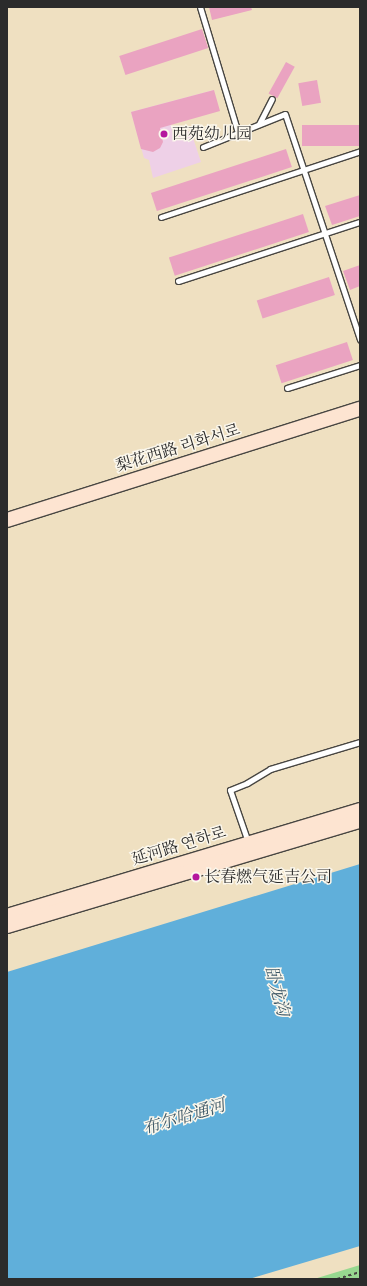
<!DOCTYPE html>
<html>
<head>
<meta charset="utf-8">
<style>
  body { margin:0 }
  #map { position:relative; width:367px; height:1286px; overflow:hidden; background:#efe0c1; font-family:"EB Garamond","Noto Serif SC","Noto Serif KR",serif }
  div>[style] { position:absolute }
  [style*='--x'] { left:calc(var(--x)*1px); top:calc(var(--y)*1px); width:calc(var(--w)*1px); rotate:calc(var(--a)*1deg) }
  .built>* { inset:0; background:#eed0e7 }
  .green>* { inset:0; background:#97d88f }
  .water>* { inset:0; background:#60afda }
  .building>* { inset:0; background:#eaa3c1; transform-origin:0 0 }
  .path>* { height:2px; margin-top:-1px; transform-origin:0; background:repeating-linear-gradient(90deg,#484642 0 3px,transparent 0 6px) }
  .roads { filter:drop-shadow(1px 0 #484642) drop-shadow(-1px 0 #484642) drop-shadow(0 1px #484642) drop-shadow(0 -1px #484642) }
  .lane>* { height:5px; margin:-2.5px; padding:0 2.5px; transform-origin:2.5px; border-radius:2.5px; background:#fff }
  .secondary>* { height:14px; margin:-7px; padding:0 7px; transform-origin:7px; border-radius:7px; background:#fde4d1 }
  .dots>* { width:11px; height:11px; translate:-50% -50%; box-sizing:border-box; border:2px solid #fbf7ec; border-radius:50% }
  span { translate:-50% -50%; white-space:nowrap; text-align:center; line-height:1.15; -webkit-text-stroke:3px #fbf7ec; paint-order:stroke }
  .poi-label { font-size:16px; color:#2b2b2b }
  .left { translate:0 -50%; text-align:left }
  .street-label { font-size:16px; color:#2b2b2b }
  .water-label { font-size:17px; color:#3e5968; font-style:italic }
  .frame { position:absolute; inset:0; border:8px solid #2b2b2b; pointer-events:none }
</style>
</head>
<body>
<div id="map">
  <div class="built">
    <i style="clip-path:polygon(214px 90px,171px 125px,173px 134px,187px 130px,192px 135px,201px 162px,153px 178px,149px 160px,144px 158px,131px 112px)"></i>
  </div>
  <div class="green">
    <i style="clip-path:polygon(360px 1265px,360px 1279px,314px 1279px)"></i>
  </div>
  <div class="water">
    <i style="clip-path:polygon(360px 864px,360px 1246px,249px 1279px,7px 1279px,7px 972px)"></i>
  </div>
  <div class="building">
    <i style="clip-path:polygon(209px 7px,251px 7px,252px 10px,212px 20px)"></i>
    <i style="left:202px;top:29px;width:20px;height:87px;rotate:72deg"></i>
    <i style="left:286px;top:62px;width:10px;height:36px;rotate:29deg"></i>
    <i style="left:317px;top:80px;width:23px;height:19px;rotate:80deg"></i>
    <i style="clip-path:polygon(214px 90px,220px 111px,160px 128px,163px 142px,160px 148px,153px 152px,141px 149px,131px 112px)"></i>
    <i style="left:360px;top:125px;width:21px;height:58px;rotate:90deg"></i>
    <i style="left:286px;top:149px;width:19px;height:142px;rotate:72deg"></i>
    <i style="clip-path:polygon(360px 195px,360px 216px,332px 225px,325px 206px)"></i>
    <i style="left:303px;top:214px;width:19px;height:141px;rotate:72deg"></i>
    <i style="clip-path:polygon(360px 265px,360px 286px,350px 290px,343px 271px)"></i>
    <i style="left:329px;top:277px;width:19px;height:76px;rotate:72deg"></i>
    <i style="left:347px;top:342px;width:19px;height:75px;rotate:72deg"></i>
  </div>
  <div class="path">
    <i style="--x:337;--y:1279;--w:24;--a:-17"></i>
  </div>
  <div class="roads">
    <div class="lane">
      <i style="--x:200;--y:7;--w:132;--a:73.2"></i>
      <i style="--x:259;--y:124;--w:28;--a:-63"></i>
      <i style="--x:203;--y:147;--w:88;--a:-21.9"></i>
      <i style="--x:285;--y:114;--w:238;--a:71.6"></i>
      <i style="--x:161;--y:217;--w:210;--a:-18.3"></i>
      <i style="--x:178;--y:281;--w:191;--a:-18"></i>
      <i style="--x:287;--y:388;--w:77;--a:-17.5"></i>
      <i style="--x:248;--y:842;--w:55;--a:-109.1"></i>
      <i style="--x:230;--y:790;--w:18;--a:-22"></i>
      <i style="--x:247;--y:783;--w:27;--a:-31"></i>
      <i style="--x:270;--y:769;--w:94;--a:-16.7"></i>
    </div>
    <div class="secondary">
      <i style="--x:7;--y:520;--w:370;--a:-17.5"></i>
      <i style="--x:7;--y:916;--w:369;--a:-16.7"></i>
      <i style="--x:7;--y:926;--w:368;--a:-16.6"></i>
    </div>
  </div>
  <div class="dots">
    <i style="left:164px;top:134px;background:#b5179e"></i>
    <i style="left:196px;top:877px;background:#b5179e"></i>
  </div>
  <div class="poi-label">
    <span class="left" style="left:172px;top:134px">西苑幼儿园</span>
    <span class="left" style="left:204px;top:877px">长春燃气延吉公司</span>
  </div>
  <div class="street-label">
    <span style="left:178px;top:448px;rotate:-17deg">梨花西路 리화서로</span>
    <span style="left:179px;top:846px;rotate:-17deg">延河路 연하로</span>
  </div>
  <div class="water-label">
    <span style="left:277px;top:991px;rotate:75deg">卧龙沟</span>
    <span style="left:184px;top:1117px;rotate:-17deg">布尔哈通河</span>
  </div>
  <div class="frame"></div>
</div>
</body>
</html>
